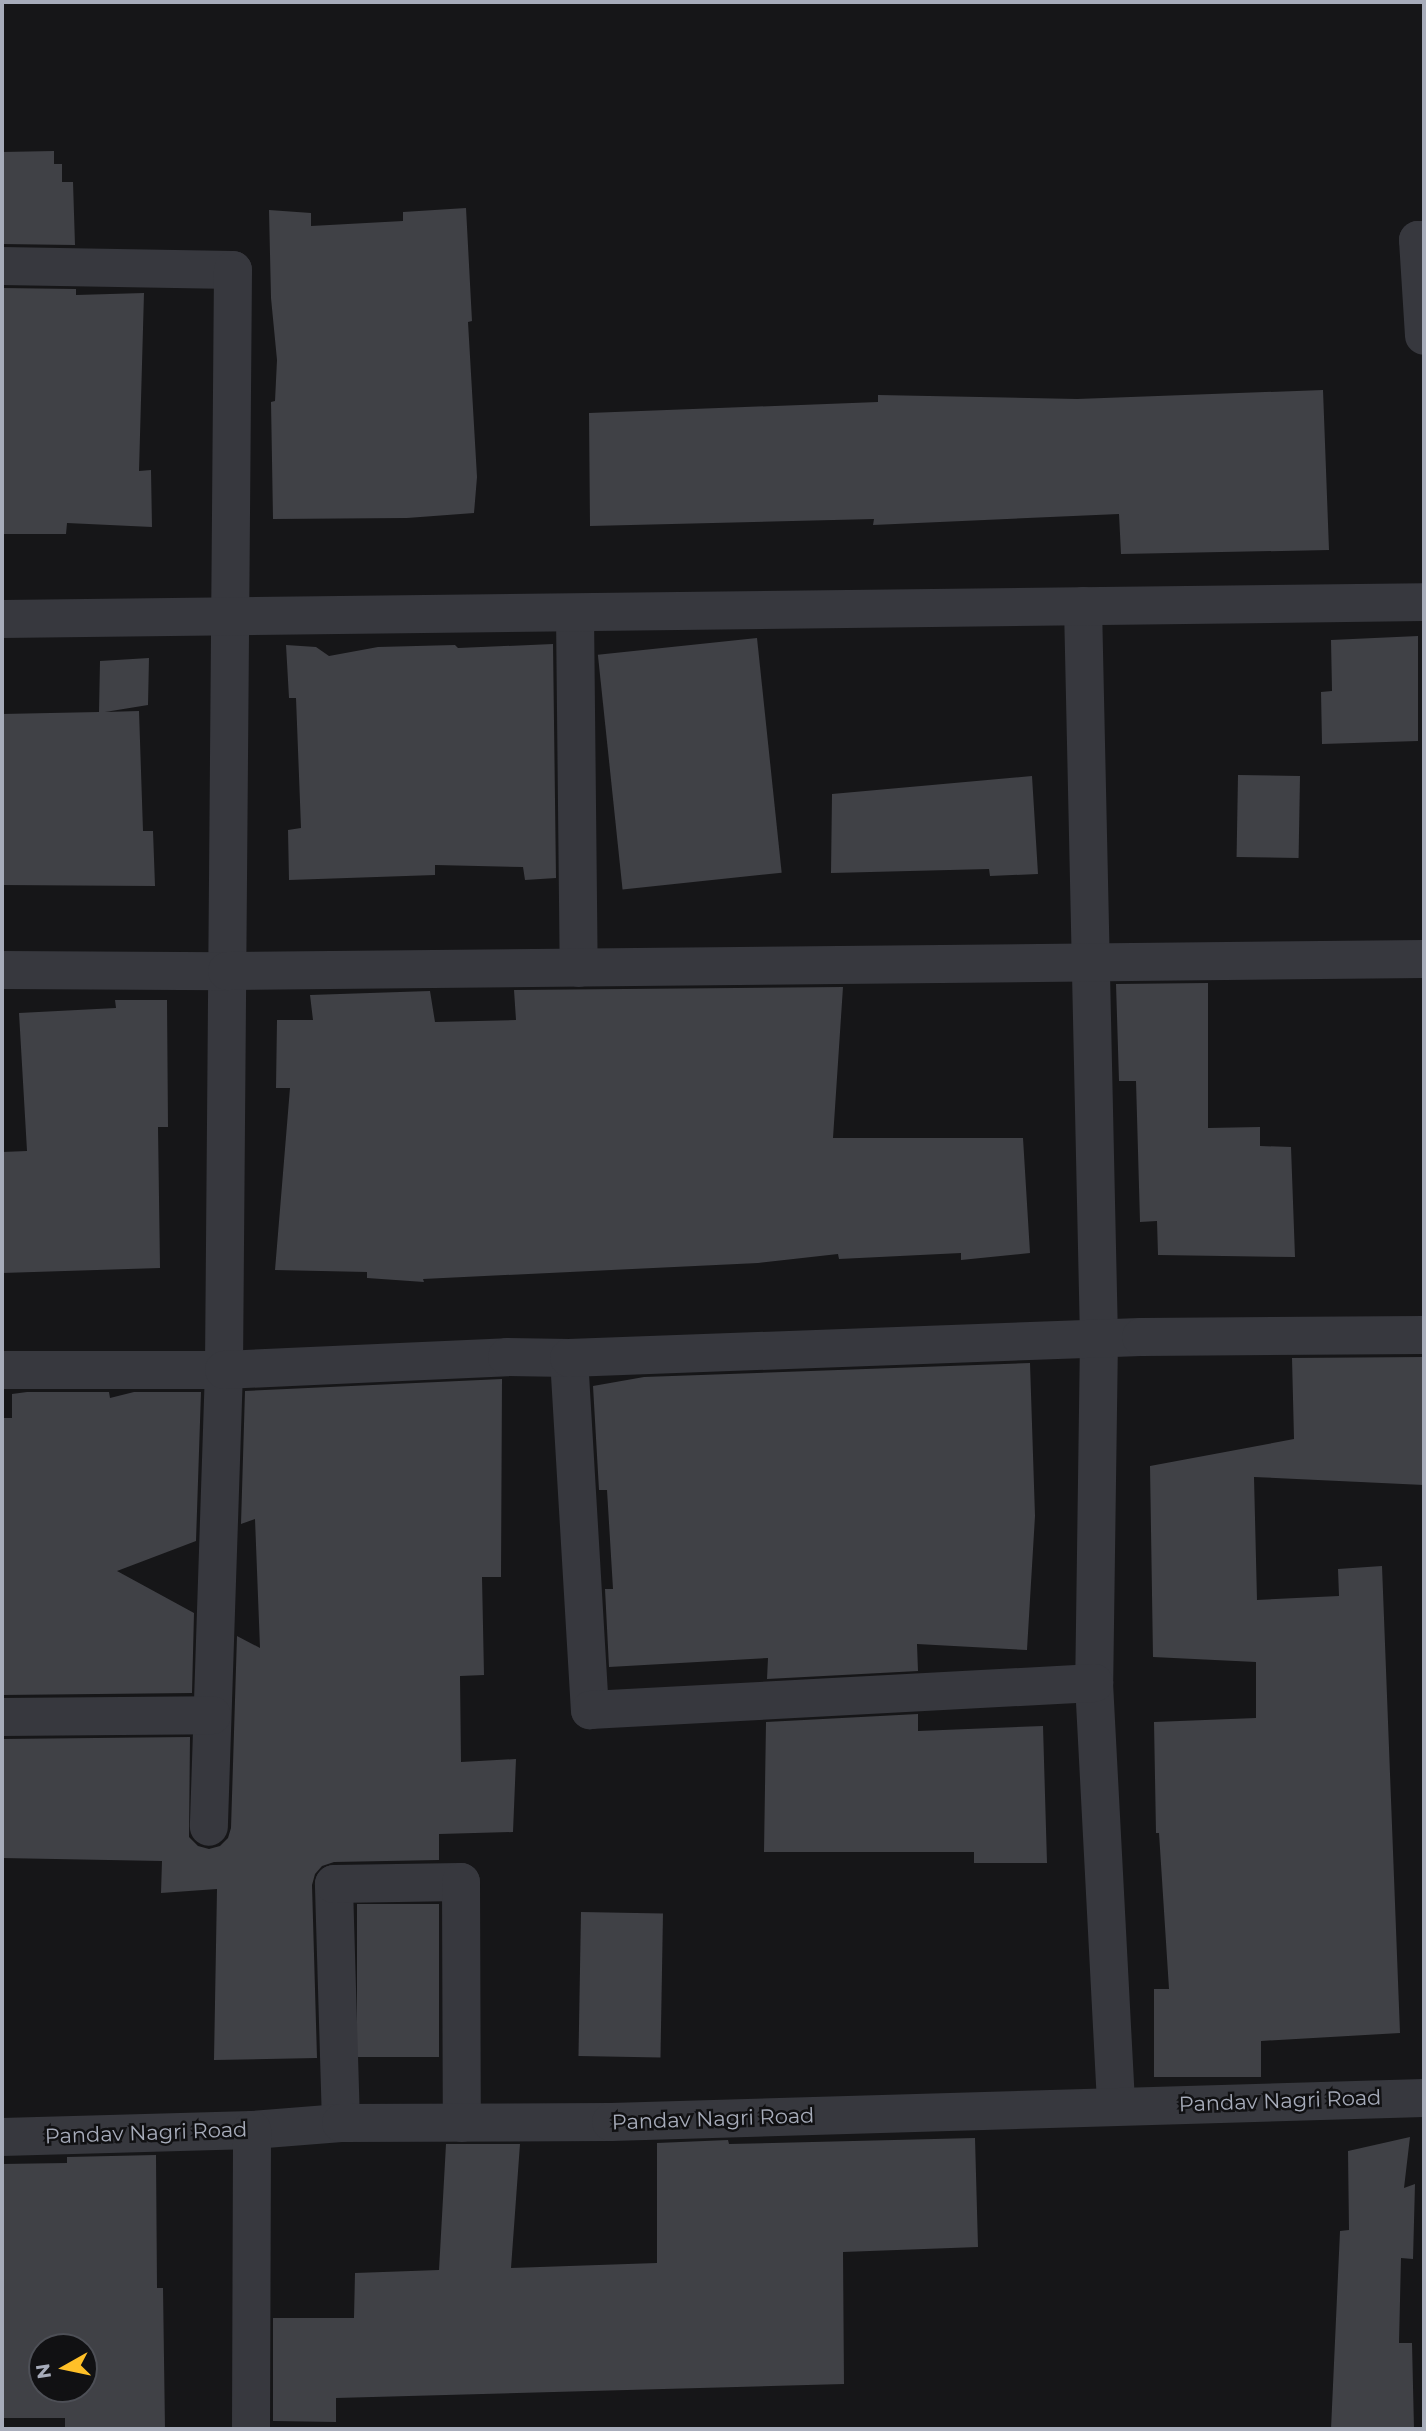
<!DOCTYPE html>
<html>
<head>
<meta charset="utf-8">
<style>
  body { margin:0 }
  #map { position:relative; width:1426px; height:2431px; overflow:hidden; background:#161618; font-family:Montserrat,sans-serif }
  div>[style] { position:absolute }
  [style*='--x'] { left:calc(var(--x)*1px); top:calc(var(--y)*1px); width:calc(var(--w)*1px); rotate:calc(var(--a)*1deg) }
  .building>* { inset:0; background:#404146; transform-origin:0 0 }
  .minor>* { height:38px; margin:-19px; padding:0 19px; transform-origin:19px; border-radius:19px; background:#37383e }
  span { translate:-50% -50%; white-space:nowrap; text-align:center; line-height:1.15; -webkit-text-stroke:5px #111113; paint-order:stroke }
  .street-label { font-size:21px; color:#a7acba }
  .frame { position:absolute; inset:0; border:4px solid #a7acba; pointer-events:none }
  .north { position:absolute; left:28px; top:2333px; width:70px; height:70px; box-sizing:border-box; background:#111113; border:2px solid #4d4f56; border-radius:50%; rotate:261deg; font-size:19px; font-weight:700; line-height:28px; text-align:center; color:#a7acba }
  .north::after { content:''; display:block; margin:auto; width:24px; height:32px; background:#ffc028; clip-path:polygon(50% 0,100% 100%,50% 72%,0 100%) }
</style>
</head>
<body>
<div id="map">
  <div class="building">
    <i style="clip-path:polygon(54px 151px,54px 164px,62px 164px,62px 182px,73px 182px,75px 245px,2px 244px,2px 152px)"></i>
    <i style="clip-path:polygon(466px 208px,472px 321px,468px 322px,477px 477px,474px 513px,407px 518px,273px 519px,271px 402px,275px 401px,277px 360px,271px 298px,269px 210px,311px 213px,311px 226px,403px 221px,403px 212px)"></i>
    <i style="clip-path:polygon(2px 288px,76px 289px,76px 295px,144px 293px,139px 471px,151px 470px,152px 527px,67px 523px,66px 534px,2px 534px)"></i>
    <i style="clip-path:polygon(1323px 390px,1329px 550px,1121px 554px,1119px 514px,873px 525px,874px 519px,590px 526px,589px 413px,878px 402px,878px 395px,1077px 399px)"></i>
    <i style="clip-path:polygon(1418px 636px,1418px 741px,1322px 744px,1321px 692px,1332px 691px,1331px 640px)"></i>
    <i style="left:757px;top:638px;width:236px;height:160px;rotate:84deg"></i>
    <i style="clip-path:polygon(553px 644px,556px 878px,525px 880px,523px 867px,435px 865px,435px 875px,289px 880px,288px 830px,301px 828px,296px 698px,289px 698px,286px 645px,316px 647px,329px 656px,378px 647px,455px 645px,458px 648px)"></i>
    <i style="clip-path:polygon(149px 658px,148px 705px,105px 712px,139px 711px,143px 831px,153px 831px,155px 886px,2px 885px,2px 714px,99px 712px,100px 661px)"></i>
    <i style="clip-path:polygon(1032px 776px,1038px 874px,990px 876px,989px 869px,831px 873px,832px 794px)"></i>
    <i style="left:1300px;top:776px;width:82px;height:62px;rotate:91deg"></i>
    <i style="clip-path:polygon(1208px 983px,1208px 1128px,1260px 1127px,1260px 1146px,1291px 1147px,1295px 1257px,1158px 1255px,1157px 1221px,1140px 1222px,1136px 1081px,1119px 1081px,1116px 984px)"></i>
    <i style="clip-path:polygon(843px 987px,833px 1138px,1023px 1138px,1030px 1253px,961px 1260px,961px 1253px,839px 1259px,838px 1254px,758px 1263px,423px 1279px,424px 1282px,367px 1278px,367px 1272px,275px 1270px,290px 1088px,276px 1088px,277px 1020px,313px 1020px,310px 995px,430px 991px,435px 1022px,516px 1020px,514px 990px)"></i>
    <i style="clip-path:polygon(115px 1000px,167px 1000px,168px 1127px,158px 1127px,160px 1268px,2px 1273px,2px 1152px,27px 1151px,19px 1013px,116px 1008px)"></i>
    <i style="clip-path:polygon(1424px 1357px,1424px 1485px,1254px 1477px,1257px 1600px,1339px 1596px,1338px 1569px,1382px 1566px,1400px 2033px,1261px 2041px,1261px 2077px,1154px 2077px,1154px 1989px,1169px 1989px,1159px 1833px,1156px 1833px,1154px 1722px,1256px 1718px,1256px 1662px,1153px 1657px,1150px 1466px,1294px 1439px,1292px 1358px)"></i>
    <i style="clip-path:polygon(1030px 1363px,1035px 1516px,1027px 1650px,917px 1644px,918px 1671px,767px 1679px,768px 1658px,609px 1667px,605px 1589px,613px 1589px,607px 1490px,599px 1490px,593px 1386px,644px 1377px)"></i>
    <i style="clip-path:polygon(502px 1379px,501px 1577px,482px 1577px,484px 1675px,460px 1676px,461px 1762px,516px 1759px,513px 1832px,439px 1834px,439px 1860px,334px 1862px,322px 1866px,315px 1874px,312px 1885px,317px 2058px,214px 2060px,217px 1889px,161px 1893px,162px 1861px,2px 1858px,2px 1739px,190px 1737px,189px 1837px,198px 1846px,209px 1849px,220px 1846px,228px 1838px,231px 1828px,237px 1636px,260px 1648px,255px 1519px,241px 1524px,245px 1391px)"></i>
    <i style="clip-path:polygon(27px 1392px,109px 1392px,110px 1398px,134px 1392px,201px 1392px,196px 1541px,117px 1571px,194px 1613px,192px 1693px,2px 1695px,2px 1418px,12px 1418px,12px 1394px)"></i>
    <i style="clip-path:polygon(918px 1714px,918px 1731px,1043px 1726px,1047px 1863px,974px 1863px,974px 1852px,764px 1852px,766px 1722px)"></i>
    <i style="left:439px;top:1904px;width:153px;height:82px;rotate:90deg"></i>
    <i style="left:581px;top:1912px;width:82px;height:144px;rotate:1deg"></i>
    <i style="clip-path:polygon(1410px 2137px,1404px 2188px,1415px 2184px,1413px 2259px,1401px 2258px,1399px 2343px,1412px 2343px,1414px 2429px,1331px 2429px,1340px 2231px,1349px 2230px,1348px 2151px)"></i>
    <i style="clip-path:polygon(975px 2138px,978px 2247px,843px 2252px,844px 2384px,336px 2398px,336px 2422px,273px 2421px,273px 2318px,354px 2318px,355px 2273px,439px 2270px,446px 2144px,520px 2144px,511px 2268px,657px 2263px,657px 2143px,728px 2140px,729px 2144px)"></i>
    <i style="clip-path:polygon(evenodd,156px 2155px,157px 2288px,163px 2288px,165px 2429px,65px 2429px,65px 2418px,2px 2418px,2px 2164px,67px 2163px,67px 2157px,156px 2155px,42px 2347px,84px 2347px,84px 2389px,42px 2389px,42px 2347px)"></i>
  </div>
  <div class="minor">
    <i style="--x:1424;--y:240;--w:6;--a:180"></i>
    <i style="--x:1418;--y:240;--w:96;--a:86.4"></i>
    <i style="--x:2;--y:266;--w:231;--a:1"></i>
    <i style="--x:233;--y:270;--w:1100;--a:90.47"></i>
    <i style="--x:224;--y:1370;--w:457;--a:91.9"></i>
    <i style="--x:1083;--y:606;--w:732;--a:88.75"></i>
    <i style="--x:1099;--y:1338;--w:345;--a:90.8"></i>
    <i style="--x:1094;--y:1683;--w:424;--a:87"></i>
    <i style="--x:575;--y:614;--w:354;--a:89.4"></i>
    <i style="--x:2;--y:619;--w:1422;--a:-0.68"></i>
    <i style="--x:2;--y:970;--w:225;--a:0.3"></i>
    <i style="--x:227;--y:971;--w:1197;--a:-0.57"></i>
    <i style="--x:569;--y:1358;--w:353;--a:86.6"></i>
    <i style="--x:590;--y:1710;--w:505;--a:-3.07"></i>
    <i style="--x:2;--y:1370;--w:222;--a:0"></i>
    <i style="--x:224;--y:1370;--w:283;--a:-2.6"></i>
    <i style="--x:507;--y:1357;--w:62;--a:0.9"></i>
    <i style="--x:569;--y:1358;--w:572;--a:-2.1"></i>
    <i style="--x:1141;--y:1337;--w:283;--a:-0.4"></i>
    <i style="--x:2;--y:1717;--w:210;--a:-0.5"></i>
    <i style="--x:341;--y:2123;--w:239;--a:-91.7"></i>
    <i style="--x:334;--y:1884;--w:127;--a:-0.9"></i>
    <i style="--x:461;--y:1882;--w:241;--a:89.8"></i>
    <i style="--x:2;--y:2137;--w:250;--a:-1.6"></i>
    <i style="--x:252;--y:2130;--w:89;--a:-4.5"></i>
    <i style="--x:341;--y:2123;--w:270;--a:-0.2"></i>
    <i style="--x:611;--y:2122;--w:813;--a:-1.69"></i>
    <i style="--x:251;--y:2429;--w:299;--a:-89.8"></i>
  </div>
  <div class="street-label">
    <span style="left:1280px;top:2101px;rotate:-2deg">Pandav Nagri Road</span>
    <span style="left:713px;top:2119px;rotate:-2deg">Pandav Nagri Road</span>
    <span style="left:146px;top:2133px;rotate:-2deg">Pandav Nagri Road</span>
  </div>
  <div class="frame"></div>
  <div class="north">N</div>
</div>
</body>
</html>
